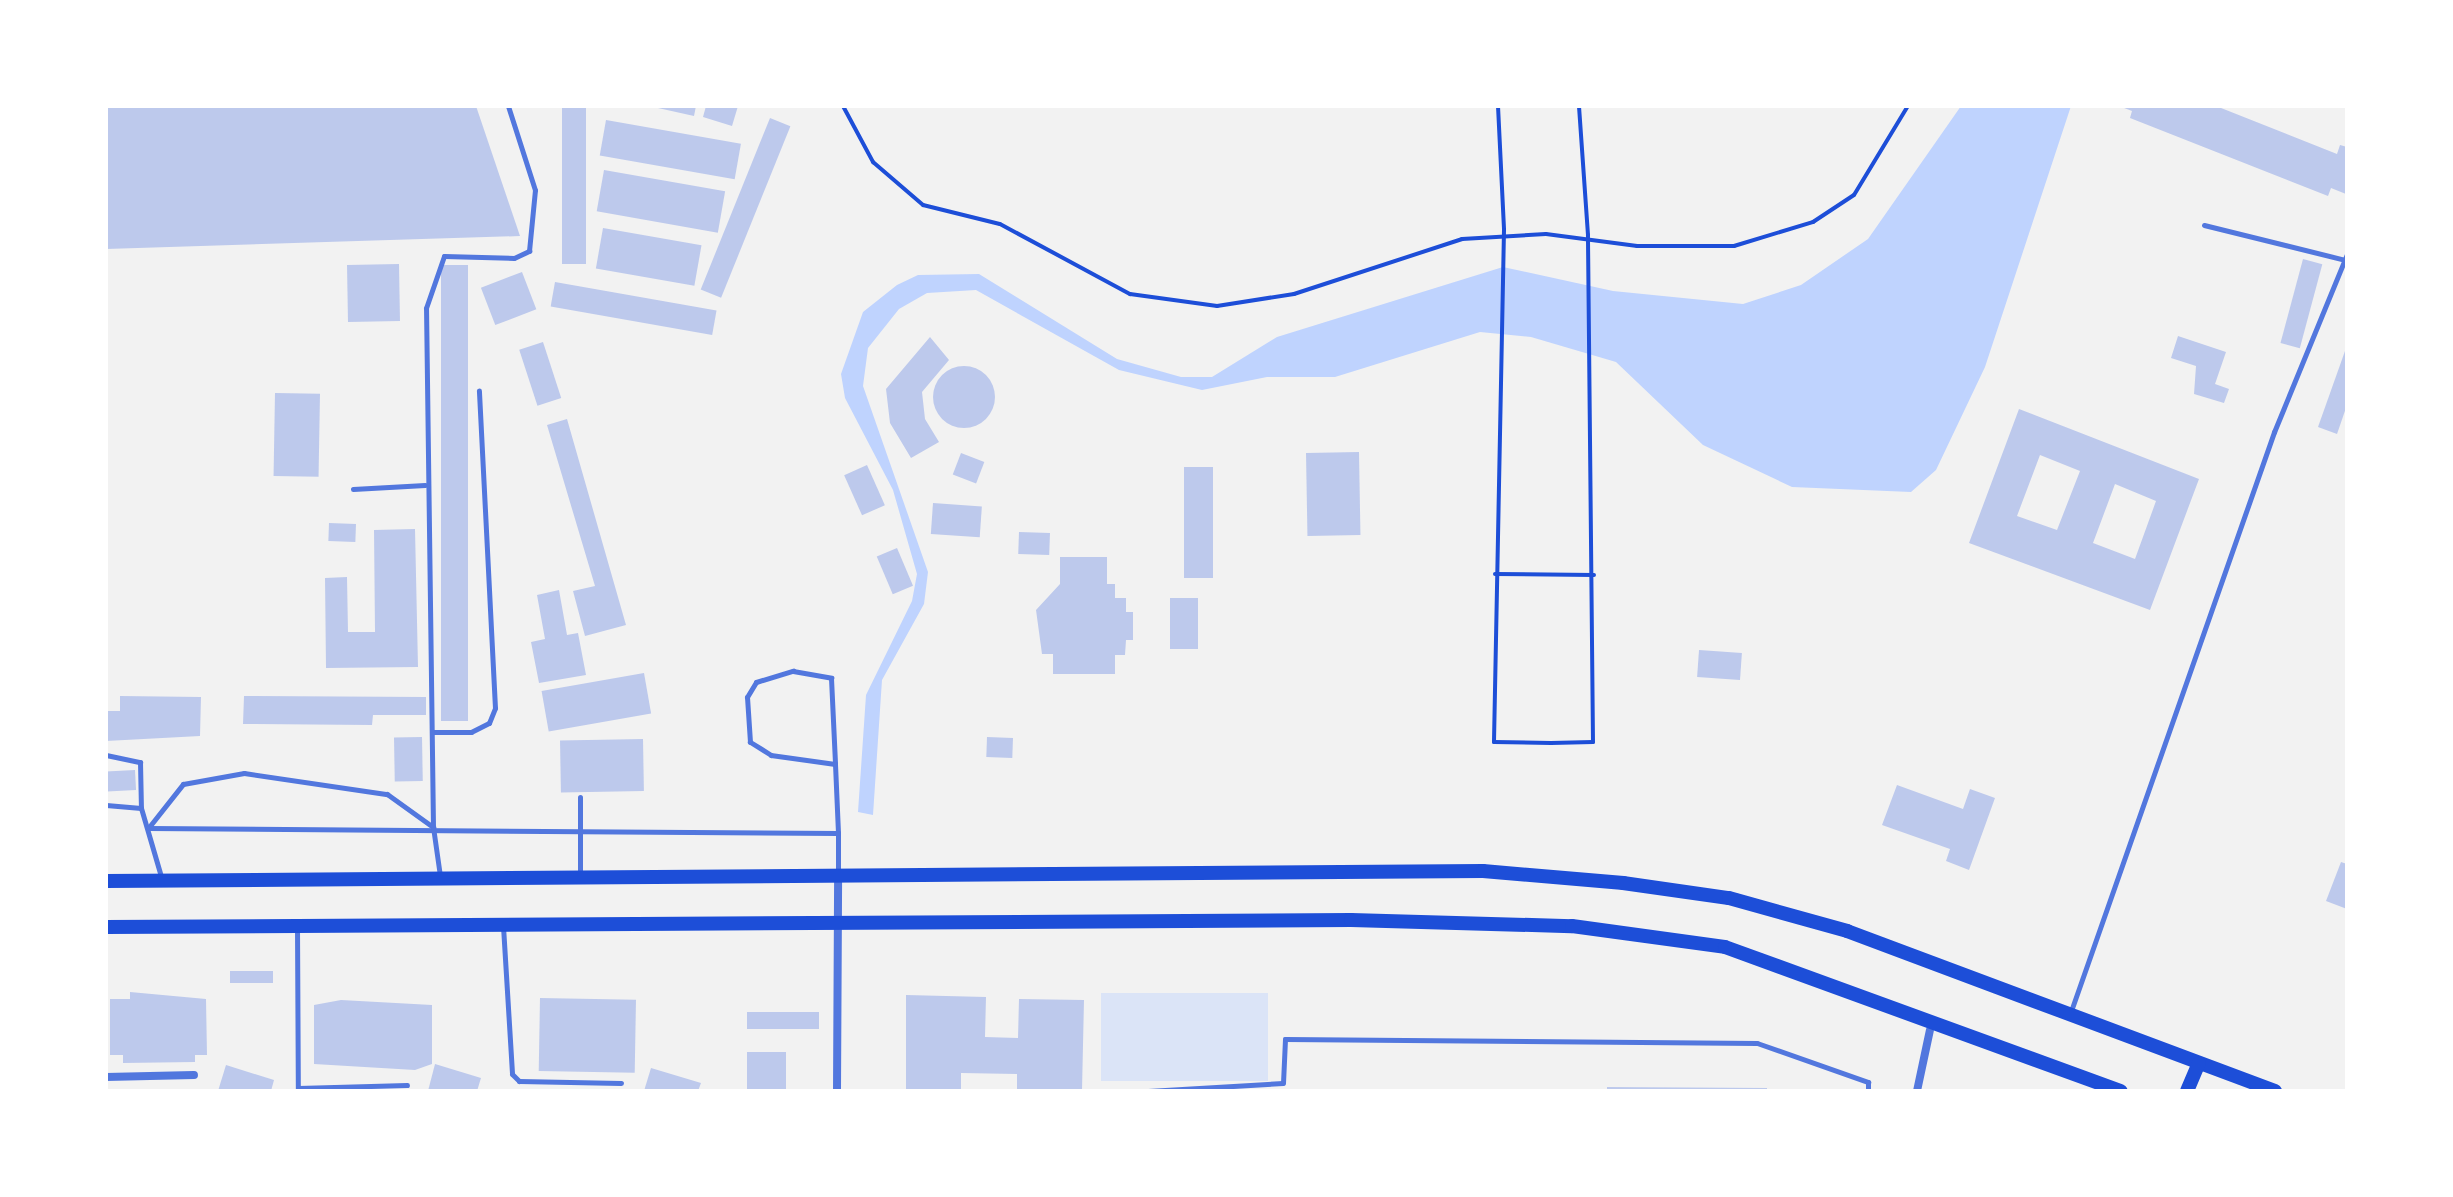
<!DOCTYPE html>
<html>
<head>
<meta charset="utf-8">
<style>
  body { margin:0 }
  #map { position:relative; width:2453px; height:1197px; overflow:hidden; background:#f2f2f2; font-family:"Source Sans 3",sans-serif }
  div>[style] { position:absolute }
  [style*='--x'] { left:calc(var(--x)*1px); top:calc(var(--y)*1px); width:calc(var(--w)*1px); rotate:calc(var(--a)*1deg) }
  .green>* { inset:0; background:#dbe4f7; transform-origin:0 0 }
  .water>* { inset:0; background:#bfd3fe }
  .building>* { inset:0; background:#bdc9ec; transform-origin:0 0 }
  .round { border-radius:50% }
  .path>* { height:4px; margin:-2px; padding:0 2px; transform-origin:2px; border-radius:2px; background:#1d4ed8 }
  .service>* { height:5px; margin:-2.5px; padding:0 2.5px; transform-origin:2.5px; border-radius:2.5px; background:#5277de }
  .minor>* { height:8px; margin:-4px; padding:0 4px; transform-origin:4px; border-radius:4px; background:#5277de }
  .secondary>* { height:14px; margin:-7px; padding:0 7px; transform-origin:7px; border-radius:7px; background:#1d4ed8 }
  span { translate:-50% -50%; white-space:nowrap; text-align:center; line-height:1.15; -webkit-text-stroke:7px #fff; paint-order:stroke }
  .frame { position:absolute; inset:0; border:108px solid #fff; pointer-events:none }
</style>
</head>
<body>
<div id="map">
  <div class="green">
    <i style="left:1101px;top:993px;width:167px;height:88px"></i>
  </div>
  <div class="water">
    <i style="clip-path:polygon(1961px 106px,2071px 106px,1985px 367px,1936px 470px,1911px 492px,1792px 487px,1703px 445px,1616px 362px,1531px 337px,1480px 332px,1335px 377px,1267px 377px,1202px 390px,1119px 370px,976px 290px,927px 293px,899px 309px,868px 348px,863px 386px,928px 572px,924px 604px,882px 680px,873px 815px,858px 812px,866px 695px,912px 601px,917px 574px,893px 490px,845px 398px,841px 374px,863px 312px,897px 285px,918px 275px,979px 274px,1117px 359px,1181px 377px,1212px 377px,1277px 337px,1503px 267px,1613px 291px,1743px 304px,1801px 285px,1868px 239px)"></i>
  </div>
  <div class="building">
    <i style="clip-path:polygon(106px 106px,476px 106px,520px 236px,106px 249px)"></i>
    <i style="left:562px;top:106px;width:24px;height:158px"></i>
    <i style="clip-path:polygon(649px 106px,696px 106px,694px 116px)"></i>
    <i style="clip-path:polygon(706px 106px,738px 106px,732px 126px,703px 117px)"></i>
    <i style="clip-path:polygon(2119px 106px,2216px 106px,2337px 154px,2340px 145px,2347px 147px,2346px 194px,2331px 188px,2328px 196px,2130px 118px,2132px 111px)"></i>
    <i style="left:770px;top:118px;width:22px;height:185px;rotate:22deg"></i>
    <i style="left:606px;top:120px;width:137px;height:36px;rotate:10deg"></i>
    <i style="left:604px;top:170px;width:123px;height:42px;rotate:10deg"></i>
    <i style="left:603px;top:228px;width:100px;height:41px;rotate:10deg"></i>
    <i style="left:2303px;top:259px;width:20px;height:87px;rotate:15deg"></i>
    <i style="left:399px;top:264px;width:57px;height:52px;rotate:89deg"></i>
    <i style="left:441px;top:265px;width:27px;height:456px"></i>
    <i style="left:522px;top:272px;width:40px;height:44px;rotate:69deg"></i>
    <i style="left:555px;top:282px;width:164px;height:25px;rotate:10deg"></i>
    <i style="clip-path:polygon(2178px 336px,2226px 352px,2215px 384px,2229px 389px,2224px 403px,2194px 394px,2196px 366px,2171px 358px)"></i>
    <i style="clip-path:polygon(930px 337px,949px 360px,922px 392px,925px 419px,939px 442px,911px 458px,890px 423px,886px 389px)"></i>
    <i style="left:543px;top:342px;width:59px;height:25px;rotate:72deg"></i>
    <i style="clip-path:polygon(2345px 351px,2347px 405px,2337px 434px,2318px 427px)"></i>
    <i class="round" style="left:933px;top:366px;width:62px;height:62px"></i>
    <i style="left:275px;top:393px;width:45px;height:83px;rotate:1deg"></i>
    <i style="clip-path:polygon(evenodd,2019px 409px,2199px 479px,2150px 610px,1969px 543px,2019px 409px,2040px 455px,2080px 471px,2057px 530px,2017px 516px,2040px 455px,2019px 409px,2115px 484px,2156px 501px,2135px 559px,2093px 543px,2115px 484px)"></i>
    <i style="clip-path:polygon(567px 419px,626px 625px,585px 636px,573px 591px,595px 586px,547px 425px)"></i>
    <i style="left:1359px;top:452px;width:83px;height:53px;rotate:89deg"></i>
    <i style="left:961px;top:453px;width:25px;height:23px;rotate:21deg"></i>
    <i style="left:867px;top:465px;width:44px;height:25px;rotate:66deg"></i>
    <i style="left:1184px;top:467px;width:29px;height:111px"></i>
    <i style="left:933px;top:503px;width:49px;height:31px;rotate:4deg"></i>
    <i style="left:329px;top:523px;width:27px;height:18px;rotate:2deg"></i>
    <i style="clip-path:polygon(415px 529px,418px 667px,326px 668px,325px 578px,347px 577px,348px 632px,375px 632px,374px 530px)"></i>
    <i style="left:1019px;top:532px;width:31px;height:22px;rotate:2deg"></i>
    <i style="left:897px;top:548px;width:41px;height:22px;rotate:67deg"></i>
    <i style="clip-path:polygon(1060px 557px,1107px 557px,1107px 584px,1115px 584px,1115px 598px,1126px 598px,1126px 612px,1133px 612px,1133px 640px,1126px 640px,1125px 655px,1115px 655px,1115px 674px,1053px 674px,1053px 654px,1042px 654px,1036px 610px,1060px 584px)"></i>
    <i style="clip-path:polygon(559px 590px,567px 635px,578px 633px,586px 675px,539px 683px,531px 642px,545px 639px,537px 595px)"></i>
    <i style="left:1170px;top:598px;width:28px;height:51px"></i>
    <i style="left:1699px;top:650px;width:43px;height:27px;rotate:4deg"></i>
    <i style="left:644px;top:673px;width:41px;height:104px;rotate:80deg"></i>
    <i style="clip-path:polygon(120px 696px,201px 697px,200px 736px,106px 741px,106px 711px,120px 711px)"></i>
    <i style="clip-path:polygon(244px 696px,426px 697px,426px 715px,373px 715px,372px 725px,243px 724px)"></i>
    <i style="left:422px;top:737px;width:44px;height:28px;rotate:89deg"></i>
    <i style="left:987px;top:737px;width:26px;height:20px;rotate:2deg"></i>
    <i style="left:643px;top:739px;width:52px;height:83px;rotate:89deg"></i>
    <i style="left:135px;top:770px;width:20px;height:29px;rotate:87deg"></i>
    <i style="clip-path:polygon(1897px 785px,1963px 809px,1970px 789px,1995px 798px,1969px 870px,1946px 861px,1950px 849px,1882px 825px)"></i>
    <i style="clip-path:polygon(2341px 862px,2347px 864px,2347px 909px,2326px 901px)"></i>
    <i style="left:230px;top:971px;width:43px;height:12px"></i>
    <i style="clip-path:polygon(130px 992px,206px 999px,207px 1055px,195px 1055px,195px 1062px,123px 1063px,123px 1055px,110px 1055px,110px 999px,130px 999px)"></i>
    <i style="clip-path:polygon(906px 995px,986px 997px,985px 1037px,1018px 1038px,1019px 999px,1084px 1000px,1082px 1091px,1017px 1091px,1017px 1074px,961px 1073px,961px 1091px,906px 1091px)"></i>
    <i style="left:540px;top:998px;width:96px;height:73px;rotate:1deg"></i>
    <i style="clip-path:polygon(341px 1000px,432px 1005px,432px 1064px,415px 1070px,314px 1064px,314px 1005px)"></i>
    <i style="left:819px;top:1012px;width:17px;height:72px;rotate:90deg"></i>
    <i style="left:747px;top:1052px;width:39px;height:39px"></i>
    <i style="clip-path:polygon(435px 1064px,481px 1078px,477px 1091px,428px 1091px)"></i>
    <i style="clip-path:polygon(226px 1065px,274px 1080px,271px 1091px,218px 1091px)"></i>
    <i style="clip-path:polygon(651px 1068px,701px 1083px,698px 1091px,644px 1091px)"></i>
    <i style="clip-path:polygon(1607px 1087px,1767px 1088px,1767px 1091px,1607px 1091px)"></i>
  </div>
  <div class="path">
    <i style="--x:843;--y:106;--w:64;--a:61.8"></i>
    <i style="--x:873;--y:162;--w:66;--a:40.7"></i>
    <i style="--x:923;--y:205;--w:79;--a:13.9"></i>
    <i style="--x:1000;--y:224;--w:148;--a:28.3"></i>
    <i style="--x:1130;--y:294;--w:88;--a:7.9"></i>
    <i style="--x:1217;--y:306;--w:78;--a:-8.9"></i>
    <i style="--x:1294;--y:294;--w:177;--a:-18.1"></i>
    <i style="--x:1462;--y:239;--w:84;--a:-3.4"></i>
    <i style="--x:1546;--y:234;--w:92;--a:7.5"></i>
    <i style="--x:1637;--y:246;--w:97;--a:0"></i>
    <i style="--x:1734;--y:246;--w:83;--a:-16.9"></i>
    <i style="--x:1813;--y:222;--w:49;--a:-33.4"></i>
    <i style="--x:1854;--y:195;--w:104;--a:-58.8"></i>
    <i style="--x:1498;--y:106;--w:124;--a:87.2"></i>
    <i style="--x:1504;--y:230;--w:512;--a:91.12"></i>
    <i style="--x:1494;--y:742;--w:57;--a:1"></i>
    <i style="--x:1551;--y:743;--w:42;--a:-1.4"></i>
    <i style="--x:1593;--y:742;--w:507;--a:-90.57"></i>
    <i style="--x:1588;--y:235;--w:129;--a:-94"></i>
    <i style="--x:1495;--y:574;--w:99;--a:0.6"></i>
  </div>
  <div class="service">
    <i style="--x:2204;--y:225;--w:145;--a:13.9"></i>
    <i style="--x:353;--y:489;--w:72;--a:-3.2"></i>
    <i style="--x:433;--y:732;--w:38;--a:0"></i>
    <i style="--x:471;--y:732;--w:20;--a:-27"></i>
    <i style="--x:489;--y:723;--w:16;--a:-68"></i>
    <i style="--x:495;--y:708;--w:318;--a:-92.9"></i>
    <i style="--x:106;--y:755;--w:35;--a:12"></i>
    <i style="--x:140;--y:762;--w:46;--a:88.8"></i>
    <i style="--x:835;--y:764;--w:65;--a:-172"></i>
    <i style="--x:771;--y:755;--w:25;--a:-148"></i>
    <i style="--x:750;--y:742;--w:45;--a:-93.8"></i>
    <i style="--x:747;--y:697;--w:17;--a:-59"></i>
    <i style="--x:756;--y:682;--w:39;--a:-17"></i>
    <i style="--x:793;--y:671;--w:39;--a:10"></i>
    <i style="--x:831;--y:678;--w:86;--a:87.3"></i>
    <i style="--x:835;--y:764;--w:69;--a:87.5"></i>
    <i style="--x:838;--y:833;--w:41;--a:90"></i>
    <i style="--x:106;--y:805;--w:35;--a:5"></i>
    <i style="--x:141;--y:808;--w:75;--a:73.7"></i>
    <i style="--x:149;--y:827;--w:55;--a:-51.7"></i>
    <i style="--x:183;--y:784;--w:62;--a:-10.2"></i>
    <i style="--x:244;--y:773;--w:145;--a:8.4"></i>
    <i style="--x:387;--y:794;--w:57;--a:35.7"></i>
    <i style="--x:148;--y:828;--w:690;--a:0.42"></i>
    <i style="--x:440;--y:876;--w:49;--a:-98.1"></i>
    <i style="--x:433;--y:827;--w:519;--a:-90.77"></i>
    <i style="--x:426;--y:308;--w:55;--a:-70.9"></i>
    <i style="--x:444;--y:256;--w:70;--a:1.6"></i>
    <i style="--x:514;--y:258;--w:17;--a:-25"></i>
    <i style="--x:529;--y:251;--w:61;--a:-84.4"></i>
    <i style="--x:535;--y:190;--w:88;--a:-107.8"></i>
    <i style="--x:580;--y:876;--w:79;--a:-90"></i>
    <i style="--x:503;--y:926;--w:148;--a:86.5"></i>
    <i style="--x:512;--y:1074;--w:10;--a:45"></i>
    <i style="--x:519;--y:1081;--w:102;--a:1.1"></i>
    <i style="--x:297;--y:927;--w:164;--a:89.7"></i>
    <i style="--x:2071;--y:1011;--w:614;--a:-70.68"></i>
    <i style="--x:2274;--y:432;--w:192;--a:-67.7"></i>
    <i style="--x:298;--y:1088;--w:109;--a:-1.6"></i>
    <i style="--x:1148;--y:1091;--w:135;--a:-3.4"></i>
    <i style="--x:1283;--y:1083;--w:44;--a:-87.4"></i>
    <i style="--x:1285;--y:1039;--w:472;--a:0.5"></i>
    <i style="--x:1757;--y:1043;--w:118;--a:19.4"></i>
    <i style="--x:1868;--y:1082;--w:9;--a:90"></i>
  </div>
  <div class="minor">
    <i style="--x:106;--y:1077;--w:88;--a:-1.3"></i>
    <i style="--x:837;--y:1091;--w:216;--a:-89.7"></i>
    <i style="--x:1917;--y:1091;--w:62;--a:-78"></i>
  </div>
  <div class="secondary">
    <i style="--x:106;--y:881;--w:1377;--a:-0.42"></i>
    <i style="--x:1483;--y:871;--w:141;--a:4.9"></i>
    <i style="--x:1623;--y:883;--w:107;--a:8.1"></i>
    <i style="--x:1729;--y:898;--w:123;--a:15.6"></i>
    <i style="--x:1847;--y:931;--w:457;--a:20.5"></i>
    <i style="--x:106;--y:927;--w:1245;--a:-0.32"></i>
    <i style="--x:1351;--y:920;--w:221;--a:1.6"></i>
    <i style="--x:1572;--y:926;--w:154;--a:7.8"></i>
    <i style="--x:1725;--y:947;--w:421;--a:20"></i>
    <i style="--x:2187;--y:1091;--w:30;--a:-67"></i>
  </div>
  <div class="frame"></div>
</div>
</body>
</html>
